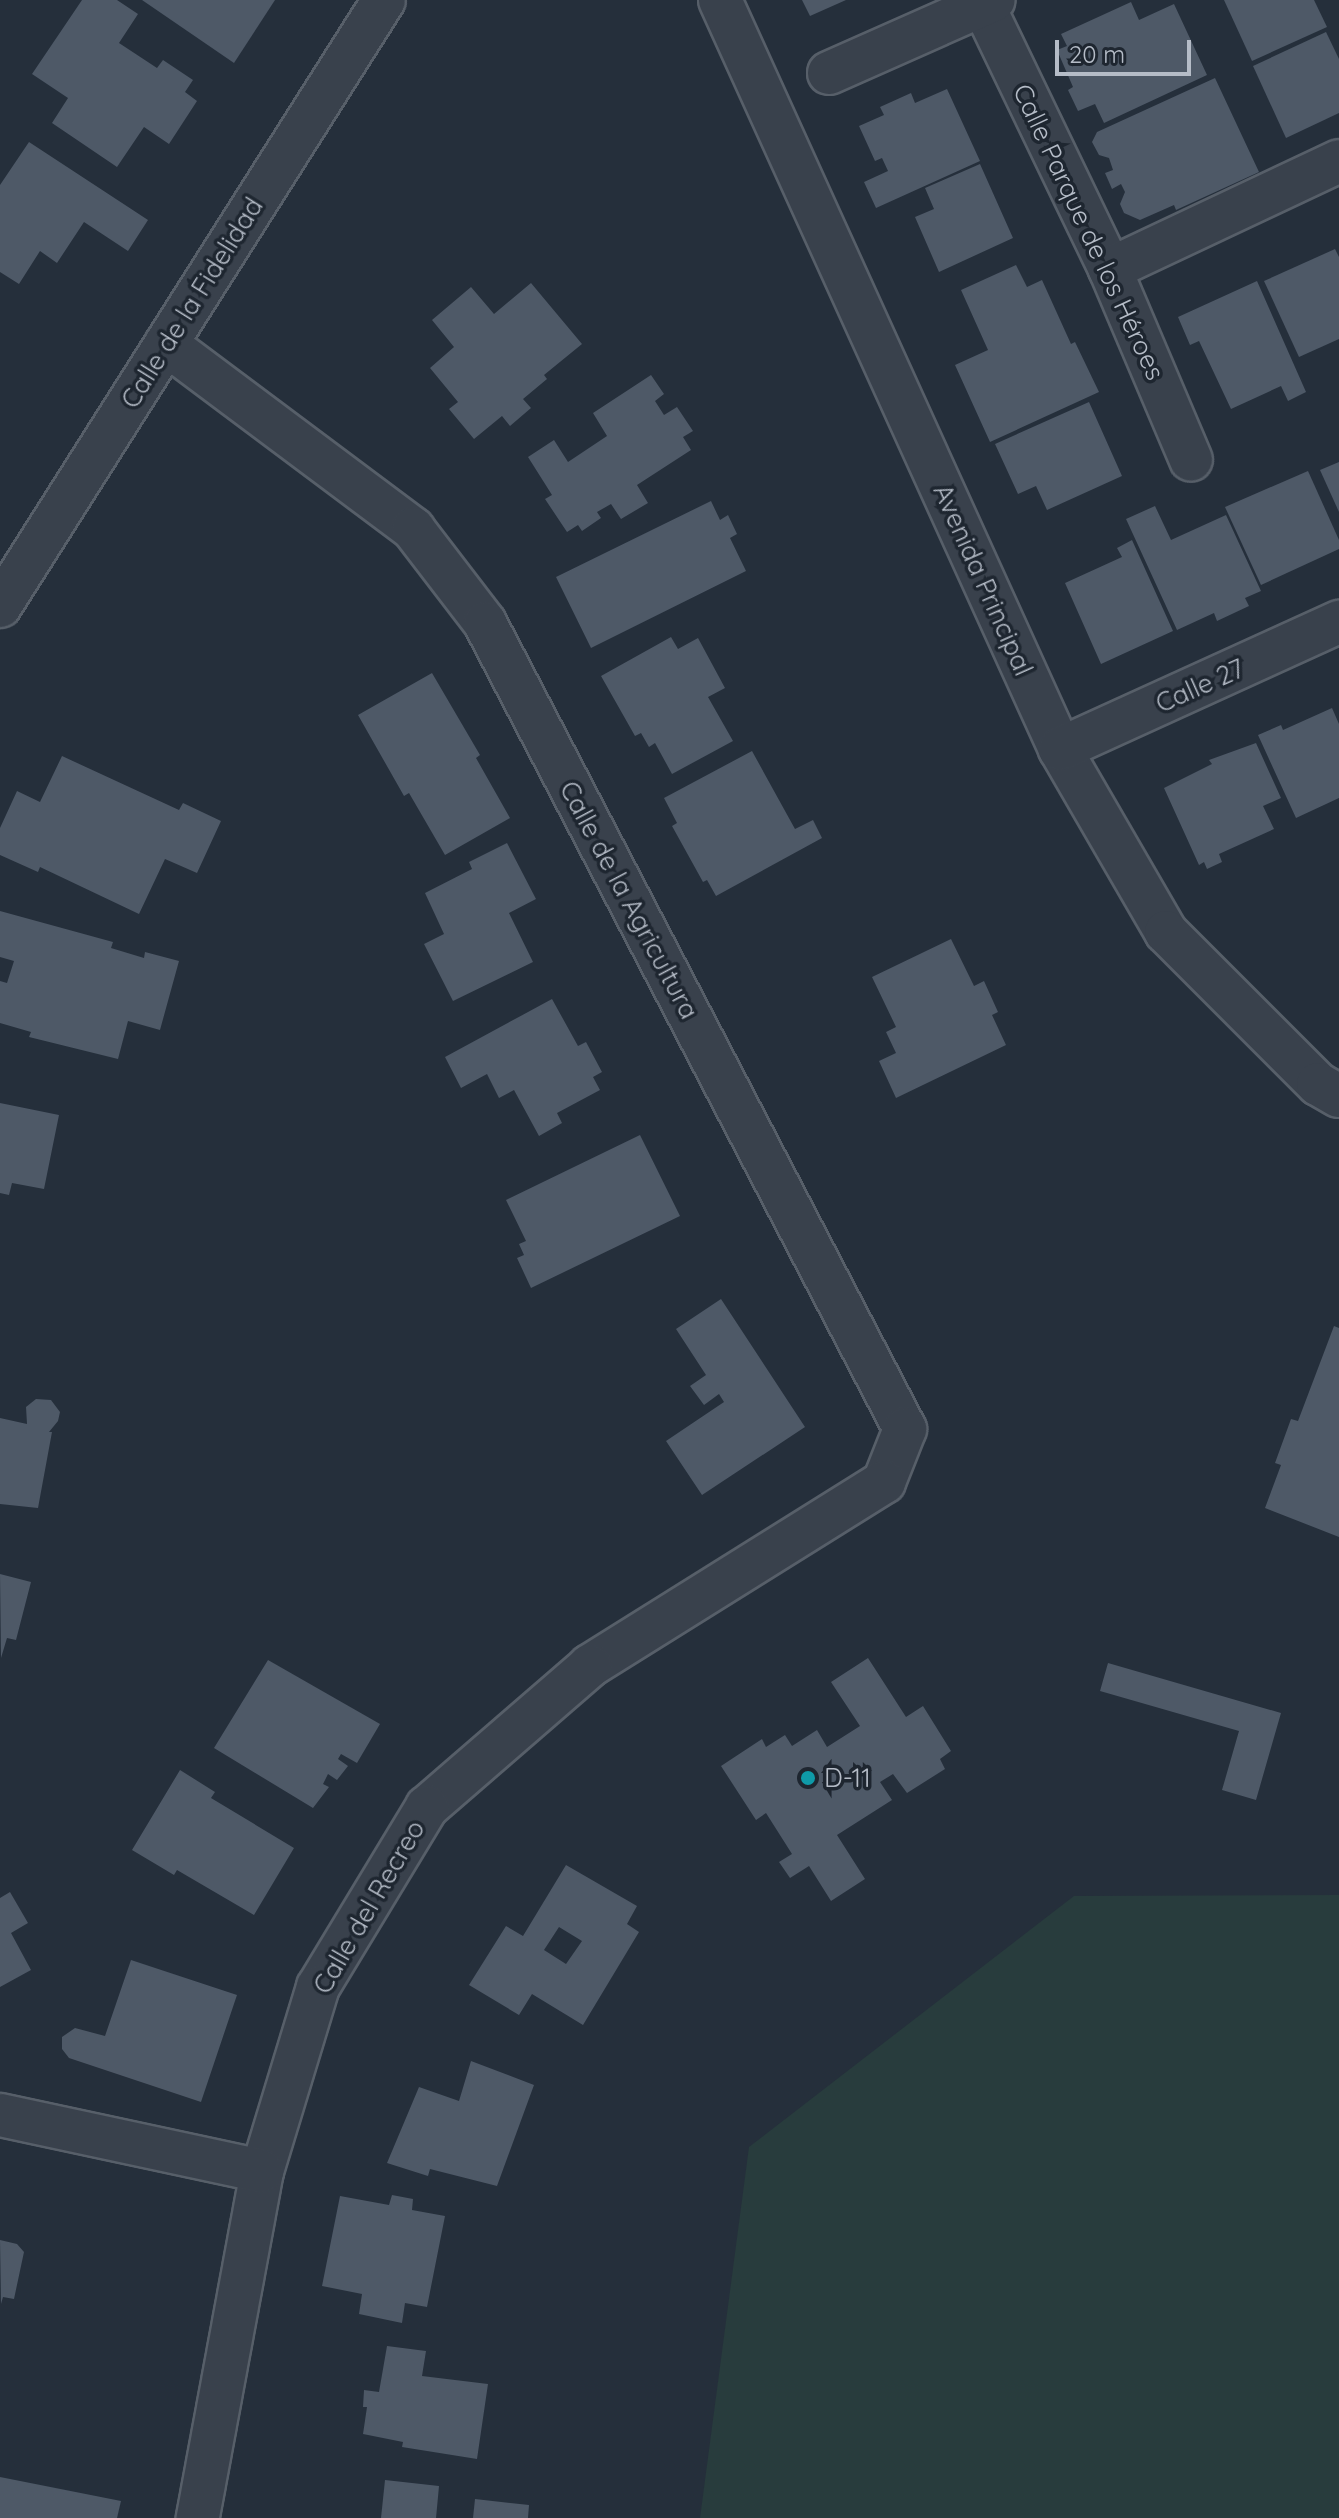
<!DOCTYPE html>
<html>
<head>
<meta charset="utf-8">
<style>
  body { margin:0 }
  #map { position:relative; width:1339px; height:2518px; overflow:hidden; background:#252f3b; font-family:Quicksand,sans-serif }
  div>[style] { position:absolute }
  [style*='--x'] { left:calc(var(--x)*1px); top:calc(var(--y)*1px); width:calc(var(--w)*1px); rotate:calc(var(--a)*1deg) }
  .green>* { inset:0; background:#283c3d }
  .building>* { inset:0; background:#4e5967 }
  .roads { filter:drop-shadow(2px 0 #575f69) drop-shadow(-2px 0 #575f69) drop-shadow(0 2px #575f69) drop-shadow(0 -2px #575f69) }
  .minor>* { height:42px; margin:-21px; padding:0 21px; transform-origin:21px; border-radius:21px; background:#39414c }
  .dots>* { width:22px; height:22px; translate:-50% -50%; box-sizing:border-box; border:4px solid #1e2630; border-radius:50% }
  span { translate:-50% -50%; white-space:nowrap; text-align:center; line-height:1.15; -webkit-text-stroke:7px #1e2630; paint-order:stroke }
  .street-label { font-size:26px; color:#b5bcc7 }
  .poi-label { font-size:26px; color:#b5bcc7 }
  .left { translate:0 -50%; text-align:left }
  .scale { position:absolute; left:1055px; top:40px; width:136px; height:36px; box-sizing:border-box; border:4px solid #b5bcc7; border-top:0; padding-left:10px; font-size:24px; line-height:28px; white-space:nowrap; color:#b5bcc7; -webkit-text-stroke:6px #1e2630; paint-order:stroke }
</style>
</head>
<body>
<div id="map">
  <div class="green">
    <i style="clip-path:polygon(1339px 1895px,1339px 2518px,700px 2518px,749px 2147px,1074px 1896px)"></i>
  </div>
  <div class="building">
    <i style="clip-path:polygon(82px 0,117px 0,138px 14px,119px 43px,157px 68px,163px 60px,193px 80px,185px 92px,197px 101px,169px 144px,144px 127px,117px 167px,52px 123px,68px 98px,32px 74px)"></i>
    <i style="clip-path:polygon(142px 0,275px 0,234px 63px)"></i>
    <i style="clip-path:polygon(802px 0,846px 0,810px 16px)"></i>
    <i style="clip-path:polygon(1224px 0,1314px 0,1327px 27px,1252px 61px)"></i>
    <i style="clip-path:polygon(1131px 2px,1139px 20px,1174px 4px,1207px 75px,1104px 123px,1095px 104px,1078px 111px,1068px 90px,1073px 87px,1057px 50px,1067px 46px,1061px 34px)"></i>
    <i style="clip-path:polygon(1326px 32px,1339px 59px,1339px 113px,1286px 138px,1253px 66px)"></i>
    <i style="clip-path:polygon(1215px 78px,1259px 172px,1176px 210px,1174px 205px,1140px 220px,1124px 213px,1120px 204px,1125px 192px,1121px 184px,1112px 189px,1105px 173px,1113px 170px,1109px 158px,1099px 155px,1092px 142px,1097px 132px)"></i>
    <i style="clip-path:polygon(947px 89px,980px 161px,876px 208px,864px 182px,888px 171px,882px 158px,875px 161px,859px 126px,884px 115px,880px 107px,911px 93px,915px 103px)"></i>
    <i style="clip-path:polygon(29px 142px,148px 220px,128px 251px,84px 222px,57px 263px,40px 251px,19px 284px,0 272px,0 185px)"></i>
    <i style="clip-path:polygon(980px 164px,1013px 238px,939px 272px,915px 217px,934px 209px,925px 188px)"></i>
    <i style="clip-path:polygon(1335px 249px,1339px 257px,1339px 339px,1299px 357px,1264px 281px)"></i>
    <i style="clip-path:polygon(1016px 265px,1027px 287px,1042px 280px,1071px 344px,1075px 342px,1099px 392px,990px 442px,955px 365px,988px 350px,961px 290px)"></i>
    <i style="clip-path:polygon(1257px 281px,1306px 392px,1288px 401px,1281px 386px,1231px 409px,1199px 341px,1190px 345px,1178px 317px)"></i>
    <i style="clip-path:polygon(531px 283px,582px 344px,544px 375px,547px 379px,523px 399px,531px 408px,510px 426px,502px 416px,474px 439px,449px 409px,458px 402px,430px 368px,454px 347px,432px 320px,471px 287px,494px 314px)"></i>
    <i style="clip-path:polygon(651px 375px,664px 394px,655px 401px,664px 415px,677px 407px,693px 431px,683px 437px,691px 450px,637px 485px,648px 503px,621px 519px,611px 504px,597px 512px,601px 518px,582px 531px,578px 525px,567px 532px,545px 499px,552px 495px,528px 457px,554px 440px,568px 462px,607px 436px,593px 413px)"></i>
    <i style="clip-path:polygon(1089px 402px,1122px 476px,1047px 510px,1036px 486px,1018px 494px,995px 444px)"></i>
    <i style="clip-path:polygon(1339px 462px,1339px 512px,1320px 470px)"></i>
    <i style="clip-path:polygon(1308px 471px,1339px 540px,1339px 549px,1261px 585px,1225px 507px)"></i>
    <i style="clip-path:polygon(711px 501px,720px 520px,728px 515px,737px 534px,730px 538px,746px 571px,591px 648px,556px 577px)"></i>
    <i style="clip-path:polygon(1155px 506px,1171px 540px,1226px 515px,1261px 591px,1245px 598px,1249px 606px,1217px 621px,1214px 613px,1177px 630px,1126px 519px)"></i>
    <i style="clip-path:polygon(1132px 540px,1173px 631px,1101px 664px,1065px 583px,1122px 557px,1117px 548px)"></i>
    <i style="clip-path:polygon(671px 637px,678px 649px,698px 638px,725px 688px,708px 697px,733px 741px,672px 774px,655px 743px,649px 747px,641px 733px,635px 736px,601px 676px)"></i>
    <i style="clip-path:polygon(432px 673px,480px 755px,476px 758px,510px 818px,445px 855px,409px 793px,404px 796px,358px 715px)"></i>
    <i style="clip-path:polygon(1332px 708px,1339px 724px,1339px 798px,1296px 818px,1258px 735px,1281px 725px,1283px 730px)"></i>
    <i style="clip-path:polygon(1256px 743px,1281px 798px,1263px 806px,1274px 829px,1219px 854px,1222px 862px,1207px 869px,1204px 862px,1199px 865px,1164px 788px,1212px 764px,1209px 760px)"></i>
    <i style="clip-path:polygon(752px 751px,795px 829px,813px 820px,822px 838px,716px 896px,707px 880px,703px 882px,672px 826px,677px 823px,664px 798px)"></i>
    <i style="clip-path:polygon(62px 756px,179px 810px,183px 803px,221px 821px,197px 873px,165px 859px,139px 914px,40px 867px,38px 872px,0 855px,0 828px,17px 791px,40px 802px)"></i>
    <i style="clip-path:polygon(507px 843px,536px 899px,509px 913px,533px 962px,453px 1001px,424px 944px,444px 934px,425px 893px,472px 869px,469px 862px)"></i>
    <i style="clip-path:polygon(0 911px,113px 942px,111px 948px,144px 958px,145px 952px,179px 961px,160px 1030px,128px 1021px,118px 1059px,29px 1037px,31px 1032px,0 1023px,0 981px,7px 983px,14px 961px,0 957px)"></i>
    <i style="clip-path:polygon(951px 939px,974px 986px,984px 981px,998px 1012px,992px 1015px,1006px 1045px,896px 1098px,879px 1061px,896px 1053px,886px 1032px,896px 1027px,872px 977px)"></i>
    <i style="clip-path:polygon(552px 999px,578px 1046px,586px 1042px,602px 1072px,593px 1077px,600px 1090px,557px 1113px,562px 1123px,539px 1136px,514px 1090px,499px 1098px,487px 1074px,461px 1088px,445px 1057px)"></i>
    <i style="clip-path:polygon(0 1103px,59px 1115px,44px 1189px,12px 1183px,9px 1195px,0 1193px)"></i>
    <i style="clip-path:polygon(640px 1135px,680px 1216px,531px 1288px,517px 1258px,524px 1255px,519px 1244px,526px 1241px,506px 1200px)"></i>
    <i style="clip-path:polygon(721px 1299px,805px 1427px,702px 1495px,666px 1441px,724px 1402px,719px 1394px,704px 1405px,690px 1386px,706px 1375px,676px 1329px)"></i>
    <i style="clip-path:polygon(1334px 1326px,1339px 1328px,1339px 1537px,1265px 1508px,1281px 1465px,1275px 1463px,1291px 1419px,1298px 1421px)"></i>
    <i style="clip-path:polygon(36px 1399px,51px 1400px,60px 1412px,58px 1421px,49px 1432px,52px 1432px,38px 1508px,0 1504px,0 1418px,27px 1424px,26px 1407px)"></i>
    <i style="clip-path:polygon(0 1574px,31px 1582px,16px 1640px,7px 1638px,1px 1658px)"></i>
    <i style="clip-path:polygon(868px 1658px,906px 1717px,923px 1706px,951px 1751px,940px 1759px,945px 1769px,907px 1793px,893px 1774px,880px 1782px,892px 1800px,837px 1835px,865px 1879px,831px 1901px,809px 1866px,790px 1878px,779px 1862px,792px 1854px,766px 1813px,756px 1820px,721px 1766px,762px 1739px,766px 1747px,785px 1735px,792px 1746px,817px 1730px,827px 1747px,860px 1726px,831px 1682px)"></i>
    <i style="clip-path:polygon(268px 1660px,380px 1724px,357px 1763px,341px 1754px,338px 1759px,348px 1766px,337px 1780px,328px 1774px,323px 1784px,329px 1787px,313px 1808px,214px 1748px)"></i>
    <i style="clip-path:polygon(1108px 1663px,1281px 1713px,1256px 1800px,1222px 1790px,1239px 1731px,1100px 1691px)"></i>
    <i style="clip-path:polygon(180px 1770px,215px 1792px,211px 1798px,294px 1848px,254px 1915px,177px 1870px,174px 1875px,132px 1850px)"></i>
    <i style="clip-path:polygon(evenodd,566px 1865px,637px 1906px,627px 1924px,639px 1932px,583px 2025px,532px 1994px,519px 2015px,469px 1985px,506px 1926px,523px 1936px,566px 1865px,559px 1927px,582px 1941px,566px 1964px,544px 1950px,559px 1927px)"></i>
    <i style="clip-path:polygon(10px 1892px,28px 1923px,11px 1933px,31px 1970px,0 1987px,0 1898px)"></i>
    <i style="clip-path:polygon(131px 1960px,237px 1995px,201px 2102px,69px 2058px,62px 2049px,62px 2037px,75px 2028px,105px 2036px)"></i>
    <i style="clip-path:polygon(471px 2061px,534px 2085px,497px 2186px,430px 2169px,428px 2176px,387px 2163px,419px 2087px,459px 2101px)"></i>
    <i style="clip-path:polygon(392px 2195px,413px 2199px,412px 2210px,445px 2216px,427px 2307px,405px 2303px,402px 2323px,359px 2314px,362px 2294px,322px 2286px,340px 2196px,389px 2205px)"></i>
    <i style="clip-path:polygon(0 2240px,17px 2244px,24px 2252px,14px 2299px,3px 2297px,1px 2304px)"></i>
    <i style="clip-path:polygon(387px 2346px,426px 2351px,422px 2376px,488px 2384px,477px 2459px,402px 2447px,403px 2442px,363px 2434px,367px 2407px,363px 2407px,364px 2390px,379px 2392px)"></i>
    <i style="clip-path:polygon(0 2477px,121px 2501px,117px 2518px,0 2518px)"></i>
    <i style="clip-path:polygon(385px 2480px,439px 2486px,436px 2518px,381px 2518px)"></i>
    <i style="clip-path:polygon(475px 2499px,529px 2505px,528px 2518px,473px 2518px)"></i>
  </div>
  <div class="roads">
    <div class="minor">
      <i style="--x:720;--y:0;--w:823;--a:65.58"></i>
      <i style="--x:1060;--y:749;--w:211;--a:59.9"></i>
      <i style="--x:1166;--y:932;--w:215;--a:45"></i>
      <i style="--x:1318;--y:1084;--w:24;--a:30"></i>
      <i style="--x:983;--y:5;--w:293;--a:64.3"></i>
      <i style="--x:1110;--y:269;--w:207;--a:67"></i>
      <i style="--x:829;--y:73;--w:180;--a:-23.9"></i>
      <i style="--x:1110;--y:269;--w:253;--a:-25.2"></i>
      <i style="--x:166;--y:344;--w:309;--a:36.8"></i>
      <i style="--x:413;--y:529;--w:118;--a:52.5"></i>
      <i style="--x:485;--y:623;--w:909;--a:62.48"></i>
      <i style="--x:905;--y:1429;--w:57;--a:111.6"></i>
      <i style="--x:884;--y:1482;--w:347;--a:148"></i>
      <i style="--x:590;--y:1666;--w:216;--a:139.1"></i>
      <i style="--x:427;--y:1807;--w:210;--a:121.2"></i>
      <i style="--x:318;--y:1987;--w:192;--a:106.9"></i>
      <i style="--x:262;--y:2171;--w:353;--a:100.5"></i>
      <i style="--x:0;--y:606;--w:717;--a:-57.64"></i>
      <i style="--x:1060;--y:749;--w:307;--a:-24.5"></i>
      <i style="--x:0;--y:2115;--w:268;--a:12.1"></i>
    </div>
  </div>
  <div class="dots">
    <i style="left:808px;top:1778px;background:#0f9aa8"></i>
  </div>
  <div class="street-label">
    <span style="left:1089px;top:232px;rotate:65deg">Calle Parque de los Héroes</span>
    <span style="left:192px;top:303px;rotate:-58deg">Calle de la Fidelidad</span>
    <span style="left:983px;top:580px;rotate:66deg">Avenida Principal</span>
    <span style="left:1200px;top:686px;rotate:-24deg">Calle 27</span>
    <span style="left:629px;top:900px;rotate:62deg">Calle de la Agricultura</span>
    <span style="left:369px;top:1907px;rotate:-60deg">Calle del Recreo</span>
  </div>
  <div class="poi-label">
    <span class="left" style="left:824px;top:1778px">D-11</span>
  </div>
  <div class="scale">20 m</div>
</div>
</body>
</html>
